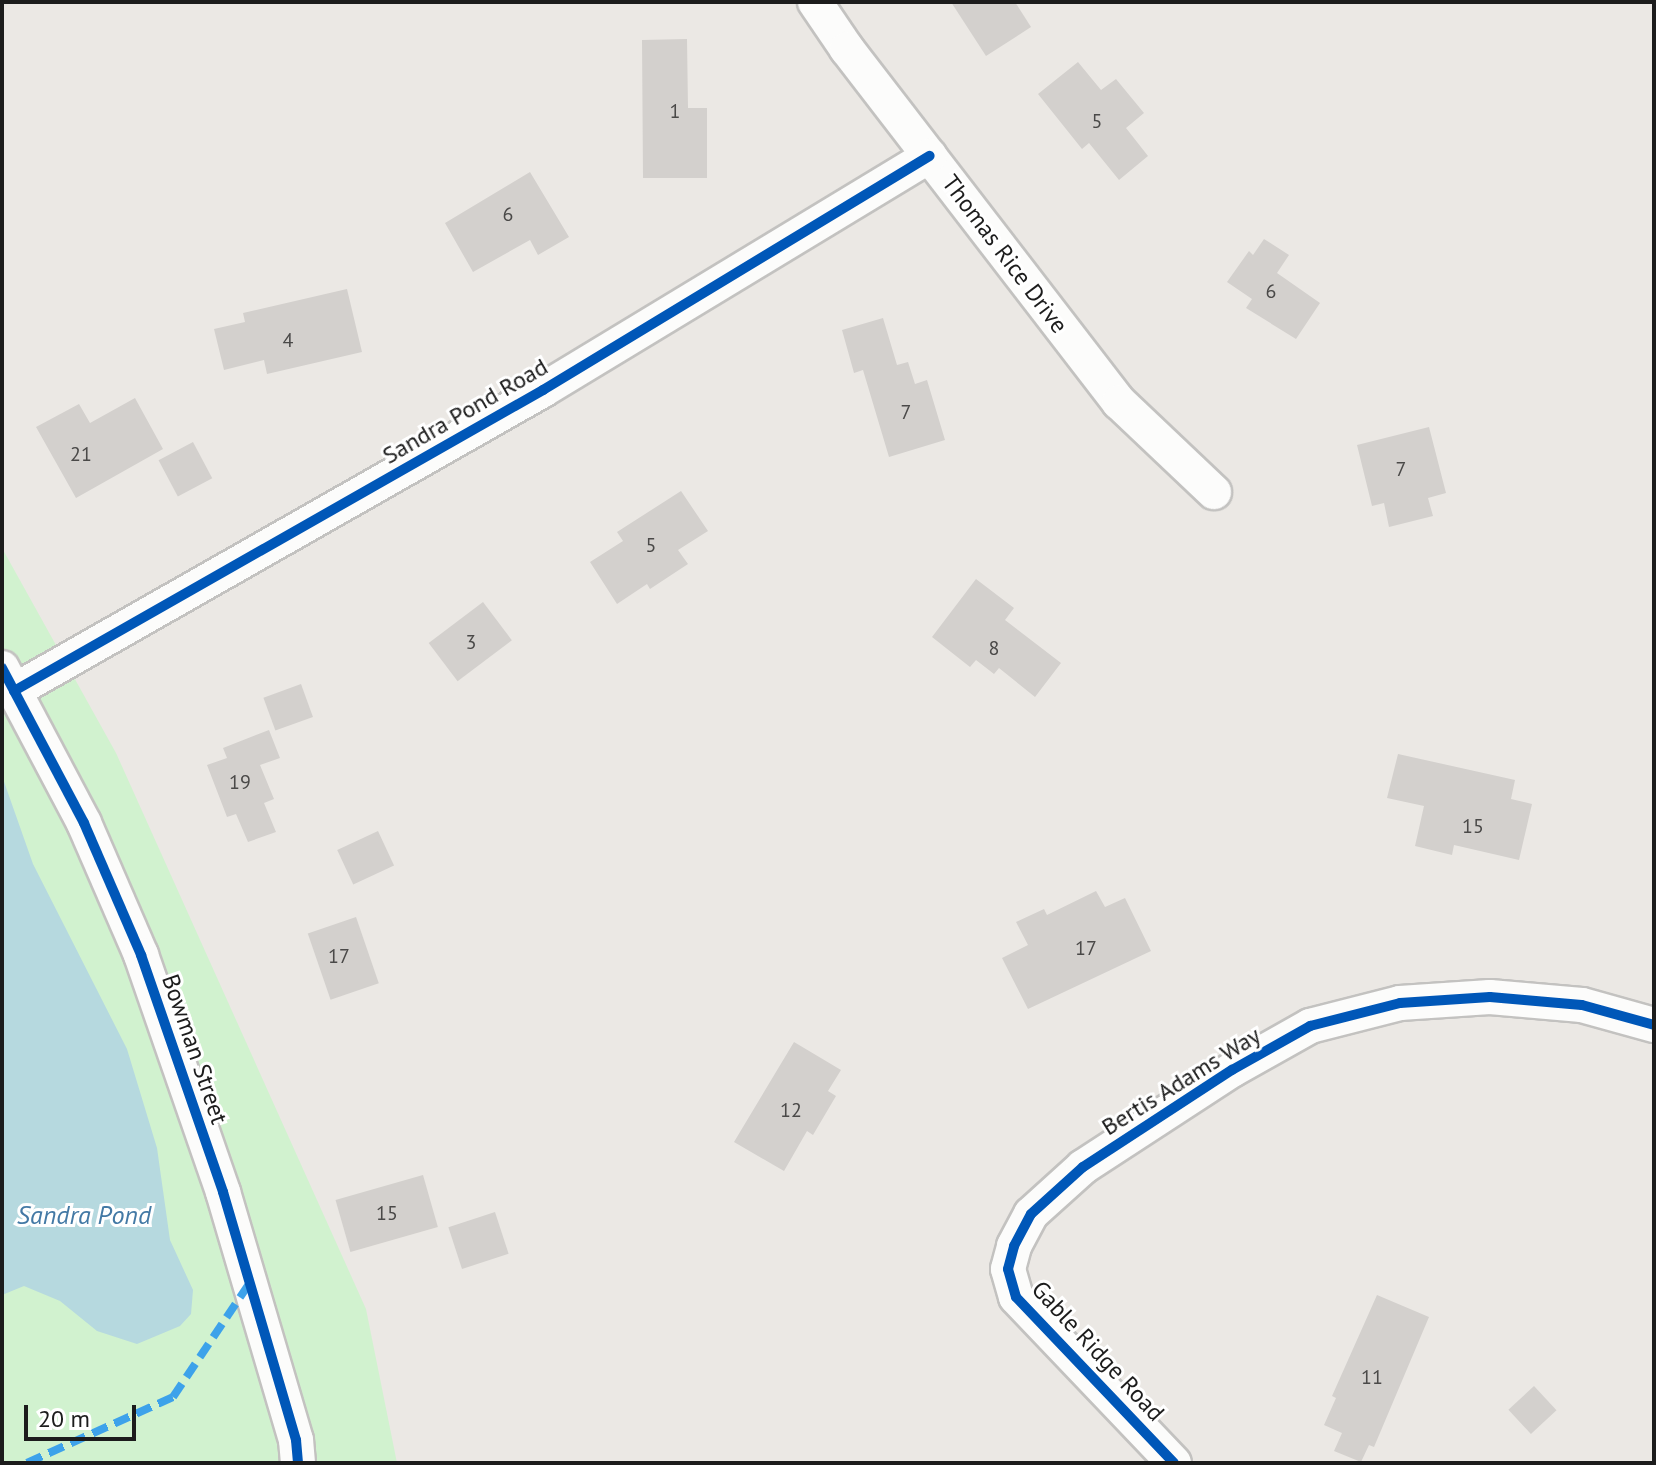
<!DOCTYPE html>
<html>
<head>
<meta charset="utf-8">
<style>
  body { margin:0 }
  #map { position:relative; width:1656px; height:1465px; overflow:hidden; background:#ebe8e4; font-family:"PT Sans",sans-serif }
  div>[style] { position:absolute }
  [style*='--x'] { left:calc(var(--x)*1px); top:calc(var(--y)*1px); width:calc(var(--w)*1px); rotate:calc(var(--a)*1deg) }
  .park>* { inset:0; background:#d1f2cf }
  .water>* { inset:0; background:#b6d9df }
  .building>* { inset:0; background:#d3d0cd; transform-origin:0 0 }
  .roads { filter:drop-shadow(2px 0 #c3c2c0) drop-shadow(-2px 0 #c3c2c0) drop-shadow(0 2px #c3c2c0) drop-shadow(0 -2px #c3c2c0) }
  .minor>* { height:34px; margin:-17px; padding:0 17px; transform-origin:17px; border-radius:17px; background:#fcfcfb }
  .quiet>* { height:8px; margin-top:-4px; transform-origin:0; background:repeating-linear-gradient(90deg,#3da2ea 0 16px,transparent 0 24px) }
  .cycleway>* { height:10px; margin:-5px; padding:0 5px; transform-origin:5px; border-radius:5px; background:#0057b8 }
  span { translate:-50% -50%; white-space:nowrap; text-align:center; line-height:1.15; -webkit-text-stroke:6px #fff; paint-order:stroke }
  .number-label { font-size:20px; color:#4a4948 }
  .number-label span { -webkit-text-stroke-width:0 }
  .street-label { font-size:24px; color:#1c1c1c }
  .water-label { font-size:26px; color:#4379a5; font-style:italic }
  .frame { position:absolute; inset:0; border:4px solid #1c1c1c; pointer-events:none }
  .scale { position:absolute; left:24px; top:1405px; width:112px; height:36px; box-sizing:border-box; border:4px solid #1c1c1c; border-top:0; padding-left:10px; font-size:24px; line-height:28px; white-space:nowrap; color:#1c1c1c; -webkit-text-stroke:6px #fff; paint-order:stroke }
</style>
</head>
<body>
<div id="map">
  <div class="park">
    <i style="clip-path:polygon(2px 548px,116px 753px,366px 1309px,397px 1463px,2px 1463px)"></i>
  </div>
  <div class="water">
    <i style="clip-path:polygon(2px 776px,33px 864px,127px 1049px,157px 1148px,170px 1240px,193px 1290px,191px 1314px,180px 1326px,137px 1344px,97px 1331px,60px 1301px,24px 1286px,2px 1295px)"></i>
  </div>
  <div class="building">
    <i style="clip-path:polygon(951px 2px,1015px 2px,1031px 27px,986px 56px)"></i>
    <i style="clip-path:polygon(687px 39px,688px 108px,707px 108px,707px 178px,643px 178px,642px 40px)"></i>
    <i style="clip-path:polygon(1078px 62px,1101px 90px,1116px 79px,1144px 113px,1126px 128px,1148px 156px,1119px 180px,1089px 143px,1082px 149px,1038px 94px)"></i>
    <i style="clip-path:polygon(530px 172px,569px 237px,538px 255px,530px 240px,473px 272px,445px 223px)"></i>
    <i style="clip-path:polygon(1264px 239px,1289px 255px,1277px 273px,1320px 303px,1296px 339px,1246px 308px,1252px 299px,1227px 282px,1249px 251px,1253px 255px)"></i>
    <i style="clip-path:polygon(347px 289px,362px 352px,267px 374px,264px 360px,224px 370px,214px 329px,245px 322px,243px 313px)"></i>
    <i style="clip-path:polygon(883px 318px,897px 365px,908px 362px,915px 384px,927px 380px,945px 440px,889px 457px,863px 370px,854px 373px,842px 330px)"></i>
    <i style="clip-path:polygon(135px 398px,163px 449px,76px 498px,36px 427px,79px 404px,90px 423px)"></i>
    <i style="clip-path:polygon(1429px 427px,1446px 493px,1428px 498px,1433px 516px,1389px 527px,1384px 503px,1372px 506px,1357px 445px)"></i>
    <i style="left:193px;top:442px;width:41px;height:39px;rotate:62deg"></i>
    <i style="clip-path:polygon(681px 491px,708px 531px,678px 550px,688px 564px,650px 589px,647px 584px,617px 604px,590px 562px,623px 541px,617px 532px)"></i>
    <i style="clip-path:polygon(976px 579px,1014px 608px,1005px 620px,1061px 663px,1035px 697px,999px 668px,994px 674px,976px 660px,970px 667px,932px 637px)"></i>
    <i style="left:483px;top:602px;width:48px;height:68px;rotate:53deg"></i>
    <i style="left:301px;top:684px;width:35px;height:40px;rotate:70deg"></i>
    <i style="clip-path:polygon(269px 730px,280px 758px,260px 765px,274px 799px,264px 803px,276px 832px,248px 842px,236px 814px,227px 817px,207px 765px,227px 758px,223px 748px)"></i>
    <i style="clip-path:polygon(1398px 754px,1515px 780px,1511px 799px,1532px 804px,1519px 860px,1454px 845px,1452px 855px,1415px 846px,1424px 806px,1387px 798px)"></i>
    <i style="left:378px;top:831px;width:38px;height:45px;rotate:65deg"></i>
    <i style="clip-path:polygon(1096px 891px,1105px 907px,1125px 898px,1151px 951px,1028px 1009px,1002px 958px,1028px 945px,1016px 922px,1044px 909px,1047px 915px)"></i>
    <i style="left:356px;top:917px;width:70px;height:51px;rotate:71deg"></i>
    <i style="clip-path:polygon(794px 1042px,841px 1070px,828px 1091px,836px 1096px,813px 1135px,807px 1131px,784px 1171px,734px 1142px)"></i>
    <i style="left:423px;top:1175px;width:54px;height:91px;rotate:74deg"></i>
    <i style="left:495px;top:1212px;width:44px;height:49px;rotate:72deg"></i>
    <i style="clip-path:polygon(1377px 1295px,1429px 1317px,1374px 1447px,1369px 1445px,1361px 1462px,1334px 1451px,1342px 1433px,1324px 1425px,1336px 1398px,1332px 1396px)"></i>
    <i style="left:1534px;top:1386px;width:33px;height:35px;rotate:47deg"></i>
  </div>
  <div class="roads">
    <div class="minor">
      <i style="--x:815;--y:2;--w:57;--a:55.8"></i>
      <i style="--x:847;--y:49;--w:446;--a:52.4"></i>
      <i style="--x:1119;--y:402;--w:131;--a:43.5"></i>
      <i style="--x:2;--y:668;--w:175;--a:62.1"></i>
      <i style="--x:84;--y:823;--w:144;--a:66.6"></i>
      <i style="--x:141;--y:955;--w:251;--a:70.9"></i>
      <i style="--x:223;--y:1192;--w:259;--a:73.6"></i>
      <i style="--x:296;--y:1440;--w:23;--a:85"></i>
      <i style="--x:14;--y:691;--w:609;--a:-29.64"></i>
      <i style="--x:543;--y:390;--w:452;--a:-31.2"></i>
      <i style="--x:1174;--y:1463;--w:229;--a:-133.6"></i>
      <i style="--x:1016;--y:1297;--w:29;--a:-106"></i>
      <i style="--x:1008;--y:1269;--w:24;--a:-75"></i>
      <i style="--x:1014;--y:1246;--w:36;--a:-62"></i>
      <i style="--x:1031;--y:1214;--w:70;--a:-42.1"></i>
      <i style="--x:1083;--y:1167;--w:178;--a:-33.1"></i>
      <i style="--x:1232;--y:1070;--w:90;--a:-29.4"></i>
      <i style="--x:1310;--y:1026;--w:93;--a:-14.3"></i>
      <i style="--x:1400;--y:1003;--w:90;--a:-3.8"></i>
      <i style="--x:1490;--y:997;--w:92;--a:5"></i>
      <i style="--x:1582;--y:1005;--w:75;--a:15.5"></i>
    </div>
  </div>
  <div class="quiet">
    <i style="--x:27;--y:1463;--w:160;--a:-24.3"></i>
    <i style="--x:173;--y:1397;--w:136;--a:-56.1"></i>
  </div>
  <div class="cycleway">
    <i style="--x:2;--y:668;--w:175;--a:62.1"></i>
    <i style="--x:84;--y:823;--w:144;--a:66.6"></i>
    <i style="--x:141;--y:955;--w:251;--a:70.9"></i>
    <i style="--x:223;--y:1192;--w:259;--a:73.6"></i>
    <i style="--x:296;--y:1440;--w:23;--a:85"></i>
    <i style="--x:14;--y:691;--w:609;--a:-29.64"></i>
    <i style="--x:543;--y:390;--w:452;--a:-31.2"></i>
    <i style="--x:1174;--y:1463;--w:229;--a:-133.6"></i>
    <i style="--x:1016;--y:1297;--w:29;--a:-106"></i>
    <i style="--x:1008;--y:1269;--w:24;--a:-75"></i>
    <i style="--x:1014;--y:1246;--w:36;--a:-62"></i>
    <i style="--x:1031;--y:1214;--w:70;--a:-42.1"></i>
    <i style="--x:1083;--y:1167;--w:178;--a:-33.1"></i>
    <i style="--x:1232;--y:1070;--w:90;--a:-29.4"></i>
    <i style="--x:1310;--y:1026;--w:93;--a:-14.3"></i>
    <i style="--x:1400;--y:1003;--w:90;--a:-3.8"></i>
    <i style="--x:1490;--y:997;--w:92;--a:5"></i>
    <i style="--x:1582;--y:1005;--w:75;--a:15.5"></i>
  </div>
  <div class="number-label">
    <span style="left:675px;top:111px">1</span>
    <span style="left:1097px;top:121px">5</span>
    <span style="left:508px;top:214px">6</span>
    <span style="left:1271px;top:291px">6</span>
    <span style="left:288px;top:340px">4</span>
    <span style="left:906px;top:412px">7</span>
    <span style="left:81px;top:454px">21</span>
    <span style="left:1401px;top:469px">7</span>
    <span style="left:651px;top:545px">5</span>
    <span style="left:471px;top:642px">3</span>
    <span style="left:994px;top:648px">8</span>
    <span style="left:240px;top:782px">19</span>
    <span style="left:1473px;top:826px">15</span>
    <span style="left:1086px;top:948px">17</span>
    <span style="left:339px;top:956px">17</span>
    <span style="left:791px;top:1110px">12</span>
    <span style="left:387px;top:1213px">15</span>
    <span style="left:1372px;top:1377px">11</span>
  </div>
  <div class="street-label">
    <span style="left:1005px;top:254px;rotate:53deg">Thomas Rice Drive</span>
    <span style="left:465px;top:411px;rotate:-30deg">Sandra Pond Road</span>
    <span style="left:195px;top:1049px;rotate:71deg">Bowman Street</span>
    <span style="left:1181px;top:1081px;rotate:-32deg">Bertis Adams Way</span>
    <span style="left:1098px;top:1351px;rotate:47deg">Gable Ridge Road</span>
  </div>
  <div class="water-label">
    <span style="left:84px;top:1215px">Sandra Pond</span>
  </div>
  <div class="frame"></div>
  <div class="scale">20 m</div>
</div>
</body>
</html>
